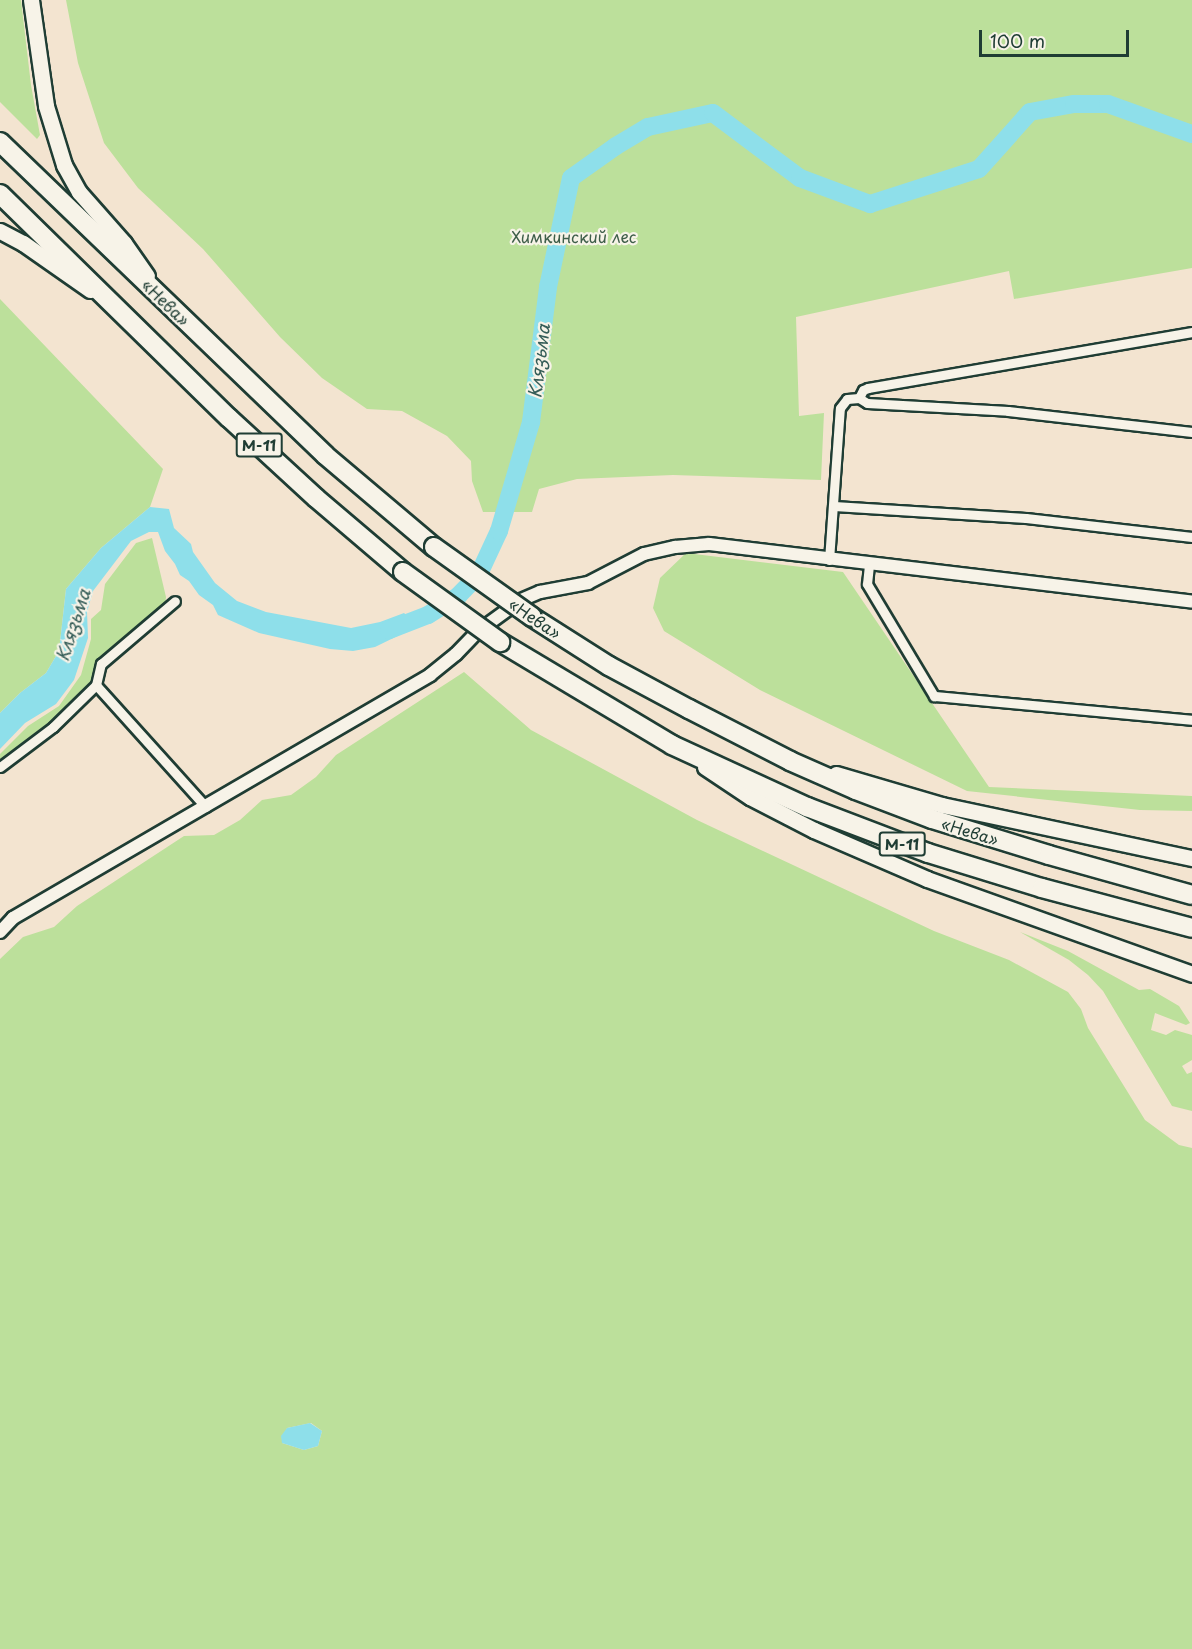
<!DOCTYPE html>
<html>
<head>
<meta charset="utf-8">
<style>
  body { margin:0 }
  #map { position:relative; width:1192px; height:1649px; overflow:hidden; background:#f3e4d0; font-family:"Playpen Sans",sans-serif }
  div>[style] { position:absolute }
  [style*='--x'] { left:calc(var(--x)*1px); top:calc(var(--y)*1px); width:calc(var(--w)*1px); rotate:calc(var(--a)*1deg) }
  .green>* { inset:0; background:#bce09b }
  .water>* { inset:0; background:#8edfea }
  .river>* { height:18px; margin:-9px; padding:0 9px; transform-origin:9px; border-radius:9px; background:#8edfea }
  .roads { filter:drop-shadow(2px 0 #1f3d34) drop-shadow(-2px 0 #1f3d34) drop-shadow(0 2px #1f3d34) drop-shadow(0 -2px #1f3d34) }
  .minor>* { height:9px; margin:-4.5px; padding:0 4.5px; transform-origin:4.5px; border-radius:4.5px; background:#f7f3e8 }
  .tertiary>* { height:12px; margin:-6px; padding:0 6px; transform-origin:6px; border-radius:6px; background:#f7f3e8 }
  .primary>* { height:15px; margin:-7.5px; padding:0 7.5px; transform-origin:7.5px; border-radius:7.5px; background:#f7f3e8 }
  .motorway>* { height:18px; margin:-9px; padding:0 9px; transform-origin:9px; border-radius:9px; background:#f7f3e8 }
  .bridges { filter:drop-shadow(2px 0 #1f3d34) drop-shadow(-2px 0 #1f3d34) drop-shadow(0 2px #1f3d34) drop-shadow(0 -2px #1f3d34) }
  .motorway-bridge>* { height:18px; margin:-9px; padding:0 9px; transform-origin:9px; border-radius:9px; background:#f7f3e8 }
  span { translate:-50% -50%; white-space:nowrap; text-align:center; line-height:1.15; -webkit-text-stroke:4.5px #f7f3e8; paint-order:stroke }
  .shield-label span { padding:2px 4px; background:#f7f3e8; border:2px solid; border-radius:4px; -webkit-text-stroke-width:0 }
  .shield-label { font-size:15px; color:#1f3d34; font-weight:700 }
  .park-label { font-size:16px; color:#3e5e49 }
  .street-label { font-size:16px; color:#1f3d34 }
  .water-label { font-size:18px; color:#355d58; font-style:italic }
  .scale { position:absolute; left:979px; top:30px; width:150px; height:27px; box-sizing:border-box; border:3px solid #1f3d34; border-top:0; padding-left:8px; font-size:18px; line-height:21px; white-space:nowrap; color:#1f3d34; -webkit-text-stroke:4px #f7f3e8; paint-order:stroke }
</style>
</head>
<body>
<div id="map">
  <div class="green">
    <i style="clip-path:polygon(0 0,21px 0,31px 85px,40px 135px,37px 139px,0 102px)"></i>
    <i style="clip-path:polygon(66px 0,1192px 0,1192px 268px,1014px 299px,1009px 271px,796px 317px,799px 416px,824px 413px,821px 480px,673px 475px,577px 479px,539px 489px,532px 512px,483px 512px,472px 481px,471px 461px,447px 436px,402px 411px,367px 409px,322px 378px,280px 337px,203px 249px,138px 188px,104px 143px,78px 63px)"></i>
    <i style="clip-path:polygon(0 299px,163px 469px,150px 507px,101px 548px,66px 589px,59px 651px,46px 673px,20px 693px,0 713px)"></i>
    <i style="clip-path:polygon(152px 538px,166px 597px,165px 606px,104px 659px,93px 683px,37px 737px,0 763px,0 754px,28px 726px,59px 706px,81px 675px,91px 639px,91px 619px,101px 610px,105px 584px,136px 543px)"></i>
    <i style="clip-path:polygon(686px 553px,843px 572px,989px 787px,1192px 796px,1192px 811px,1140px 810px,967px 791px,760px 690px,664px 631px,653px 608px,660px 578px)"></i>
    <i style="clip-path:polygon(evenodd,464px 672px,531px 730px,697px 820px,934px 931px,1009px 960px,1068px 992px,1081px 1009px,1088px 1028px,1145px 1120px,1179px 1145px,1192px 1148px,1192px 1649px,0 1649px,0 959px,23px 937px,54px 927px,77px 906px,184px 836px,214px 835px,240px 820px,262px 800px,291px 795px,316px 777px,336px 755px,464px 672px,311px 1423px,322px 1431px,318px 1446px,304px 1450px,282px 1443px,287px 1428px,311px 1423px)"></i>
    <i style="clip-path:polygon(1020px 932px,1068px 951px,1139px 990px,1150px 989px,1179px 1006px,1190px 1023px,1186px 1025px,1155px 1013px,1151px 1030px,1166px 1035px,1175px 1030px,1192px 1035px,1192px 1060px,1182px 1066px,1187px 1074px,1192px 1072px,1192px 1111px,1172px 1106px,1103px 991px,1088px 975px,1069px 960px)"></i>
  </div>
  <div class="water">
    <i style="clip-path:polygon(150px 507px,169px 509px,174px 528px,191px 544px,193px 552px,215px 583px,237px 601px,266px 612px,351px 628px,380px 622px,404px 613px,418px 626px,375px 647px,353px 651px,330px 649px,259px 633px,218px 615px,213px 605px,199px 595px,189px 581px,180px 575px,175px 564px,165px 551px,158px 532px,149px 532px,131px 541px,93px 591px,87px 612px,88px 638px,74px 680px,56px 704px,25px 723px,0 749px,0 713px,20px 693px,46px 673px,59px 651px,66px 589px,101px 548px)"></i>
    <i style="clip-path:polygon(310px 1423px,322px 1431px,318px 1446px,304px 1450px,282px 1443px,281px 1436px,287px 1428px)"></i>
  </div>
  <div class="river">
    <i style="--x:389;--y:630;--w:42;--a:-21"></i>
    <i style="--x:428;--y:615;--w:36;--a:-32"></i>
    <i style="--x:458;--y:596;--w:30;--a:-46"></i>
    <i style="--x:479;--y:574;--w:47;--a:-65.1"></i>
    <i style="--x:499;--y:531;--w:114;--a:-73.6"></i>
    <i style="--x:531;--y:422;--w:136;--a:-82.8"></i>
    <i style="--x:548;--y:287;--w:111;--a:-78.1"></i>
    <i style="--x:571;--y:178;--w:55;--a:-35.4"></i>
    <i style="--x:616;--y:146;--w:37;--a:-31"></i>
    <i style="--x:648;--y:127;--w:66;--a:-12.2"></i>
    <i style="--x:713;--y:113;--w:109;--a:36.8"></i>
    <i style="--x:800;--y:178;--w:75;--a:20.4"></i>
    <i style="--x:870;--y:204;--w:114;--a:-17.8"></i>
    <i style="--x:979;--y:169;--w:76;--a:-48.2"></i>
    <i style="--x:1030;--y:112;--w:45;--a:-10.3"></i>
    <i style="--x:1074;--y:104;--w:34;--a:0"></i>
    <i style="--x:1108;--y:104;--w:89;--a:19.7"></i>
  </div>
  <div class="roads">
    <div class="minor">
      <i style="--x:1192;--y:332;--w:329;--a:170.2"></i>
      <i style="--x:868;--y:388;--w:5;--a:158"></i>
      <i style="--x:863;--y:390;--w:9;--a:117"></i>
      <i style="--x:859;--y:398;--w:9;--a:32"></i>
      <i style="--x:867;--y:403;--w:141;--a:3.2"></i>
      <i style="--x:1008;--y:411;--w:185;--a:6.5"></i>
      <i style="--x:834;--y:506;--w:192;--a:3.6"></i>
      <i style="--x:1026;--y:518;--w:167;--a:6.5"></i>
      <i style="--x:829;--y:560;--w:152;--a:-85.9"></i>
      <i style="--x:840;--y:408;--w:11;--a:-52"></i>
      <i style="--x:847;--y:399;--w:12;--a:-5"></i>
      <i style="--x:869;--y:565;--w:19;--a:96"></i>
      <i style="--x:867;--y:584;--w:131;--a:59.1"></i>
      <i style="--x:934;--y:696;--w:259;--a:5.3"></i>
      <i style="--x:96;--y:685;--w:22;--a:-77"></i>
      <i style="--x:101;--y:664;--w:97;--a:-40.4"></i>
      <i style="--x:0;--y:767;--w:66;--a:-37"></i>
      <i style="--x:53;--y:727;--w:60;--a:-44.3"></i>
      <i style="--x:96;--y:685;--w:164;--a:48"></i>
    </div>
    <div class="tertiary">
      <i style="--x:0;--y:932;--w:19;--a:-47"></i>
      <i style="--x:13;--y:918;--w:483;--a:-30.2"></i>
      <i style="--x:430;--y:675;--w:33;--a:-39"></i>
      <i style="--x:456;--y:654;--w:30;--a:-46"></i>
      <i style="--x:477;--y:632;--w:54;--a:-36"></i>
      <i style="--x:521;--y:600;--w:21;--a:-23"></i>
      <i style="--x:540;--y:592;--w:49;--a:-10.6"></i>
      <i style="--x:588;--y:583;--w:63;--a:-27.4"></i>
      <i style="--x:644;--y:554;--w:32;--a:-13"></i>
      <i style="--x:675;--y:547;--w:34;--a:-5"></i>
      <i style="--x:709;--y:544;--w:486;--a:6.8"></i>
    </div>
    <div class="primary">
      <i style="--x:31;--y:0;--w:107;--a:81.9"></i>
      <i style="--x:46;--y:106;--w:62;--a:73"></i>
      <i style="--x:64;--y:165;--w:31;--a:61"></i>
      <i style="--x:79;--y:192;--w:68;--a:48.6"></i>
      <i style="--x:124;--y:243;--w:40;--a:55.1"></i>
      <i style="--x:0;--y:231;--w:26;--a:28"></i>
      <i style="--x:23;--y:243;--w:82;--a:35"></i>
      <i style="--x:705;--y:767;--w:54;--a:33.7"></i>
      <i style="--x:750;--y:797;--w:72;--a:27.3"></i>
      <i style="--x:814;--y:830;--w:123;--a:23.4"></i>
      <i style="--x:927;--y:879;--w:282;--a:19.7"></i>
      <i style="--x:836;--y:774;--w:110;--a:16.3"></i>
      <i style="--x:942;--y:805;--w:256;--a:12"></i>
    </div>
    <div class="motorway">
      <i style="--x:0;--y:142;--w:451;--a:43.9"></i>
      <i style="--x:325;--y:455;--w:143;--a:40.2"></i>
      <i style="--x:0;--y:194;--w:320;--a:44.4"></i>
      <i style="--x:229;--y:418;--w:118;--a:42.6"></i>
      <i style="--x:316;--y:498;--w:114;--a:40.4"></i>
      <i style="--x:532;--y:617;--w:91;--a:32.5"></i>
      <i style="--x:609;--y:666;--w:91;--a:28.3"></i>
      <i style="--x:689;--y:709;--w:114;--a:27.2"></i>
      <i style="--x:790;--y:761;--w:72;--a:23.7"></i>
      <i style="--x:856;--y:790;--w:81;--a:20.9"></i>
      <i style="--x:932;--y:819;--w:122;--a:17.1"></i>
      <i style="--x:1049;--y:855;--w:148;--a:15.6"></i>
      <i style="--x:500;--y:642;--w:200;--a:30.9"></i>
      <i style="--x:672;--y:745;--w:149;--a:24.7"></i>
      <i style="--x:807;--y:807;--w:129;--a:20.8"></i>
      <i style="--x:928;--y:853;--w:119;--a:17.1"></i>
      <i style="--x:1042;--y:888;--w:155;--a:14.9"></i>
    </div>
  </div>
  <div class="bridges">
    <div class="motorway-bridge">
      <i style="--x:434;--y:547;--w:120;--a:35.5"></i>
      <i style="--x:403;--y:572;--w:120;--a:35.8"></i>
    </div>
  </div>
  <div class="shield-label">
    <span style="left:259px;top:445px">М-11</span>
    <span style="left:902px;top:844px">М-11</span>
  </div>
  <div class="park-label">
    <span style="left:574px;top:236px">Химкинский лес</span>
  </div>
  <div class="street-label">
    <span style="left:166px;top:302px;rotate:44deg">«Нева»</span>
    <span style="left:535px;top:618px;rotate:34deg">«Нева»</span>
    <span style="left:970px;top:831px;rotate:17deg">«Нева»</span>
  </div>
  <div class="water-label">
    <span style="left:539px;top:361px;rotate:-83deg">Клязьма</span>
    <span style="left:73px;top:625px;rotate:-72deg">Клязьма</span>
  </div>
  <div class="scale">100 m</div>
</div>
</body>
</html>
